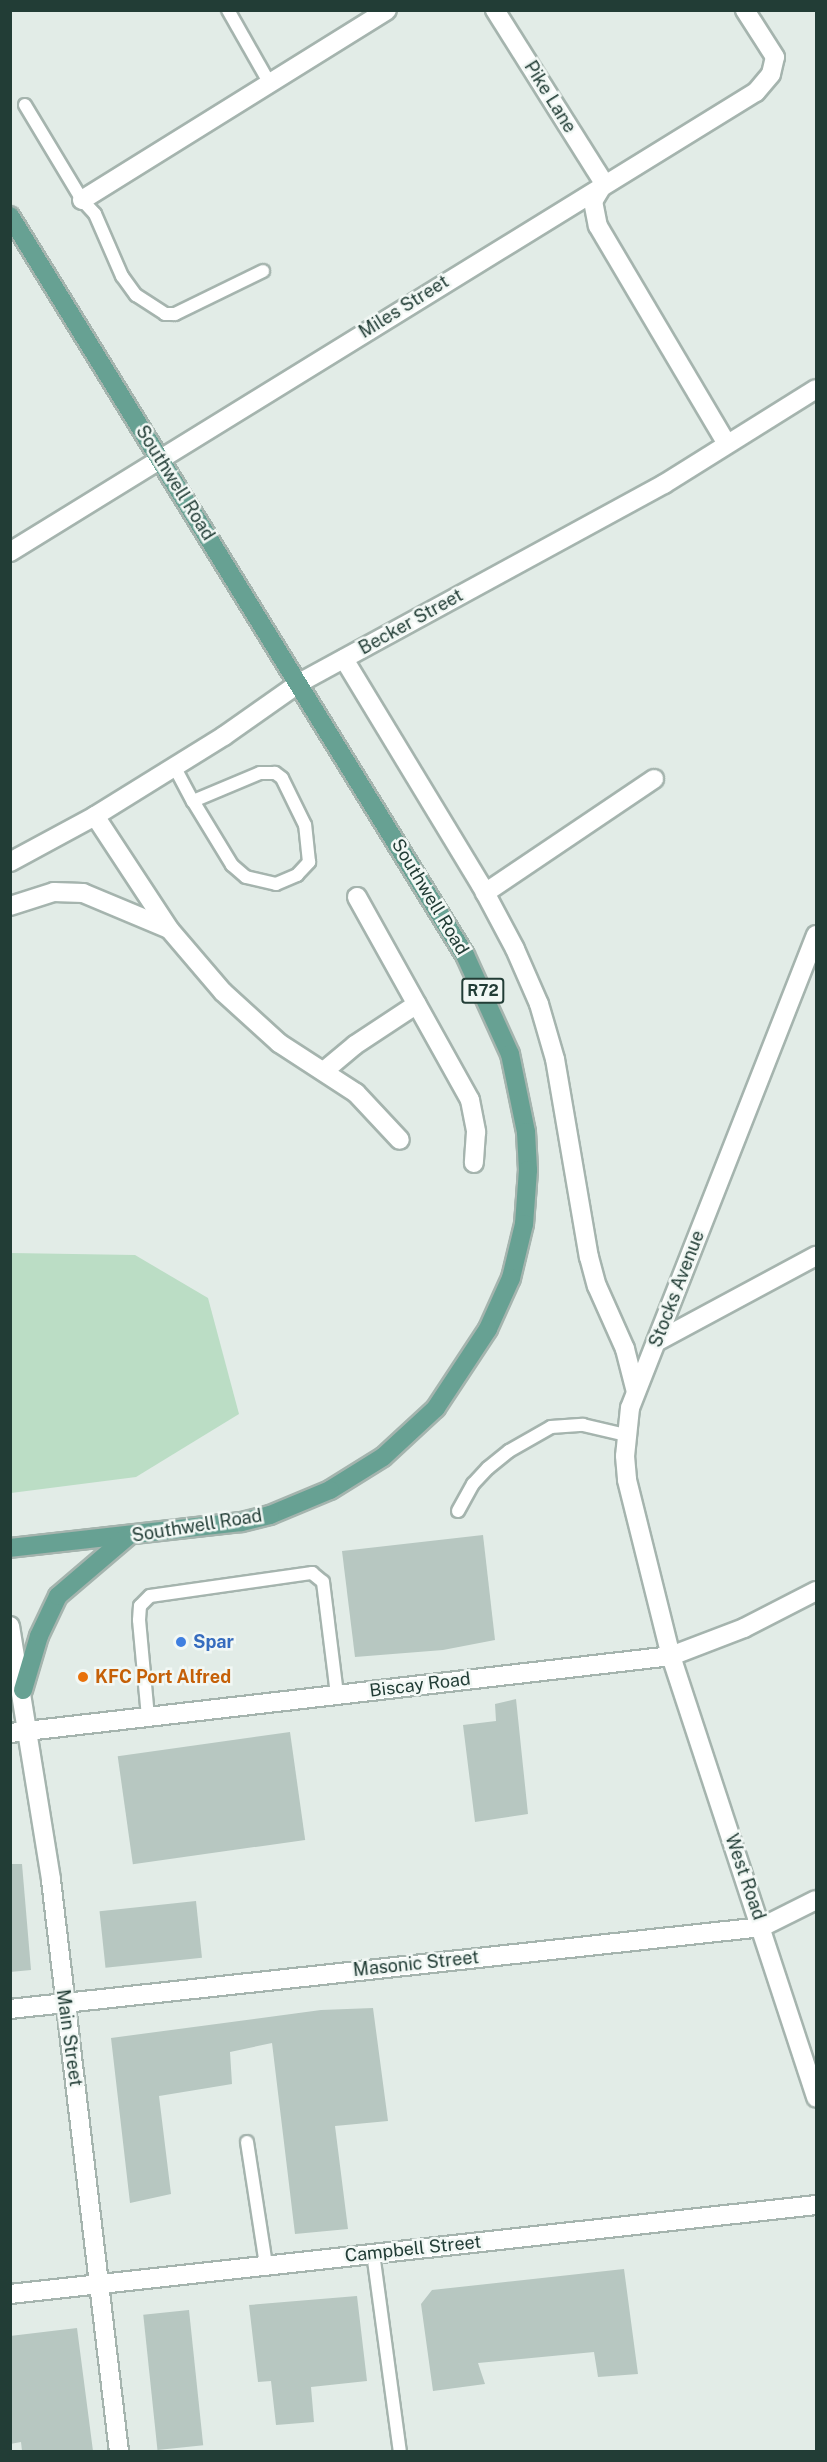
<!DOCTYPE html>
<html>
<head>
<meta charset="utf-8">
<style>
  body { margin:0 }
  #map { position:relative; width:827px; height:2462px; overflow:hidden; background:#e2ece7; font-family:"Public Sans",sans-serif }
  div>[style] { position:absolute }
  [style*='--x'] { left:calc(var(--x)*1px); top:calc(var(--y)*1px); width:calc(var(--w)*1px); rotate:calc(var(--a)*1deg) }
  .green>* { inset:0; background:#bbddc5 }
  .building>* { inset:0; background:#b7c7c1; transform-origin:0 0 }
  .roads { filter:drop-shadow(2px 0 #a5b4ae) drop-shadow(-2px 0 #a5b4ae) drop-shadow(0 2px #a5b4ae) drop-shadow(0 -2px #a5b4ae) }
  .lane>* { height:12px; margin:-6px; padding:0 6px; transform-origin:6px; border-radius:6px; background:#fff }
  .street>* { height:18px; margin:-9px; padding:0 9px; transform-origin:9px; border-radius:9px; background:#fff }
  .secondary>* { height:18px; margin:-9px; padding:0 9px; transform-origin:9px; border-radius:9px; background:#fff }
  .primary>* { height:18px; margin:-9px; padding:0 9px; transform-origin:9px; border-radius:9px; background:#67a193 }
  .dots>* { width:16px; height:16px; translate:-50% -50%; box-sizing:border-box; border:3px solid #f2f8f5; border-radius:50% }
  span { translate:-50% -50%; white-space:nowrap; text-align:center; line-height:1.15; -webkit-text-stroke:5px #f2f8f5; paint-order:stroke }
  .shield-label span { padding:2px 4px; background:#f2f8f5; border:2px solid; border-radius:4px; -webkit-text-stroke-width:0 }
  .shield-label { font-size:16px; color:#223d36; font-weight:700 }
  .street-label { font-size:18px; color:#223d36 }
  .shop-label { font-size:18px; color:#366cbe; font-weight:700 }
  .left { translate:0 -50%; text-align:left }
  .food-label { font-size:18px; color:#c56008; font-weight:700 }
  .frame { position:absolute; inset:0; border:12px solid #223d36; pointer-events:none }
</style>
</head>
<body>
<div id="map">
  <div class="green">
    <i style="clip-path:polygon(11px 1253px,135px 1255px,208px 1298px,239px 1414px,136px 1477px,11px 1493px)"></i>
  </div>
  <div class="building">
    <i style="clip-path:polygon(483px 1535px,495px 1640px,443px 1650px,355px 1657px,342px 1551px)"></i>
    <i style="clip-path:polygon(516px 1699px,528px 1814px,475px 1822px,463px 1725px,496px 1721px,495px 1704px)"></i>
    <i style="left:290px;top:1732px;width:109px;height:174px;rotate:82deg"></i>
    <i style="clip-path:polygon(10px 1864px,22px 1864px,31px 1970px,10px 1972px)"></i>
    <i style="left:196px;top:1901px;width:57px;height:97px;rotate:84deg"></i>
    <i style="clip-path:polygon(373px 2008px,388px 2121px,335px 2126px,348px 2229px,295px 2234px,272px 2043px,230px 2052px,232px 2084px,159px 2096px,171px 2194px,130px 2203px,111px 2038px,321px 2010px)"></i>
    <i style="clip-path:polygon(624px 2269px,638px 2374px,598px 2377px,594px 2352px,478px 2363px,485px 2384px,433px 2391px,421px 2304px,432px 2290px)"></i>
    <i style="clip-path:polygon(357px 2296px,367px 2381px,311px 2387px,314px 2422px,276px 2425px,271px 2381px,258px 2382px,249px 2305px)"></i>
    <i style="left:189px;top:2310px;width:136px;height:46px;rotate:84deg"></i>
    <i style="clip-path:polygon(77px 2328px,93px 2451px,22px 2451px,21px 2442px,10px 2444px,10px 2336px)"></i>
  </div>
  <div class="roads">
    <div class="lane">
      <i style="--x:228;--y:10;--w:85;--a:60.4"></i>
      <i style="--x:25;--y:105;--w:111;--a:59"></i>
      <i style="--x:82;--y:200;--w:19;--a:47"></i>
      <i style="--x:95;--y:214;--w:68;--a:66.5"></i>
      <i style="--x:122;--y:276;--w:24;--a:54"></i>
      <i style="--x:136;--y:295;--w:35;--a:33"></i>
      <i style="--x:165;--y:314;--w:10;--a:0"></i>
      <i style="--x:175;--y:314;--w:98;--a:-26"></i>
      <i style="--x:174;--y:766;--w:40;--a:62"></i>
      <i style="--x:193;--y:801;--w:75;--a:58.6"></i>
      <i style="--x:232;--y:865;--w:18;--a:41"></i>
      <i style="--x:246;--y:877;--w:31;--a:13"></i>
      <i style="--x:276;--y:884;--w:23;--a:-23"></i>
      <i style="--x:297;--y:875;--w:18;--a:-47"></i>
      <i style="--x:309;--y:862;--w:37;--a:-96"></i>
      <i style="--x:305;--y:825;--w:52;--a:-116.1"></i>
      <i style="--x:282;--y:778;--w:9;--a:-144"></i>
      <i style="--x:275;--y:773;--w:15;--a:180"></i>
      <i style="--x:260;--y:773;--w:73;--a:157.3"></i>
      <i style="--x:458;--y:1511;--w:31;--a:-61"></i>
      <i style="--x:473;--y:1484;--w:22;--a:-47"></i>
      <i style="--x:488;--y:1468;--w:27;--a:-39"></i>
      <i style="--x:509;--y:1451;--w:48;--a:-29.7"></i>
      <i style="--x:551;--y:1427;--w:32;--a:-4"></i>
      <i style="--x:583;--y:1425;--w:44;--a:13.1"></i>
      <i style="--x:148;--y:1717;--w:97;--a:-95.3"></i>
      <i style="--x:139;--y:1620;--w:14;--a:-86"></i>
      <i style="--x:140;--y:1606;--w:14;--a:-45"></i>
      <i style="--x:150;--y:1596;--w:164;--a:-8.1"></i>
      <i style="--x:312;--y:1573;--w:14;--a:39"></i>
      <i style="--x:323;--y:1582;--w:114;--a:82.9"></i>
      <i style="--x:247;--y:2142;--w:124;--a:81.2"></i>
      <i style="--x:373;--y:2253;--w:201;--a:82.3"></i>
    </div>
    <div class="street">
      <i style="--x:495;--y:10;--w:204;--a:57.8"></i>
      <i style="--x:604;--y:183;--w:21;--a:121"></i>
      <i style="--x:593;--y:201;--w:25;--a:79"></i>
      <i style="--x:598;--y:226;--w:253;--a:59.4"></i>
      <i style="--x:82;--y:200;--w:359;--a:-31.9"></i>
      <i style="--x:10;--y:552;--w:876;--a:-31.66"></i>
      <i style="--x:756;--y:92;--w:23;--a:-50"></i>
      <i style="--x:771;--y:74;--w:17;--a:-77"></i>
      <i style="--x:775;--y:57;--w:56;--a:-122.6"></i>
      <i style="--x:344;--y:659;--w:264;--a:58.8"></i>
      <i style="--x:481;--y:885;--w:72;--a:62"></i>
      <i style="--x:515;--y:949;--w:60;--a:66.4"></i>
      <i style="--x:539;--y:1004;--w:57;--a:73.8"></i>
      <i style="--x:555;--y:1059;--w:201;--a:80.3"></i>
      <i style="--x:589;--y:1257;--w:30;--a:75"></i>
      <i style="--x:597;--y:1286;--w:69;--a:66"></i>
      <i style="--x:625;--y:1349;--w:44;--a:75.7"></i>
      <i style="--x:95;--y:816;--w:136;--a:56.7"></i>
      <i style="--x:170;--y:930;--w:82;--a:49.5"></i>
      <i style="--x:223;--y:992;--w:76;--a:42.3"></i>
      <i style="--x:279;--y:1043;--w:92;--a:33"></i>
      <i style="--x:356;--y:1093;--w:64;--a:46.9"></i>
      <i style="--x:10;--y:862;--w:97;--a:-28.4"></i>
      <i style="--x:95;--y:816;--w:152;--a:-31.8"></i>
      <i style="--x:224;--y:736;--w:92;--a:-35.2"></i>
      <i style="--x:299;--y:683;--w:416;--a:-28.6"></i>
      <i style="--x:664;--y:484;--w:179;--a:-32"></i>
      <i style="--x:485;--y:893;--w:204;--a:-34"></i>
      <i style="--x:357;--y:897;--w:232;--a:60.9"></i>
      <i style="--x:470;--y:1100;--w:33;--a:79"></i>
      <i style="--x:476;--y:1132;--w:31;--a:94"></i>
      <i style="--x:10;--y:906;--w:46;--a:-17.7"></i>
      <i style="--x:54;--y:892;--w:29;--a:2"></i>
      <i style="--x:83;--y:893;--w:93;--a:22.7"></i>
      <i style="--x:816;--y:935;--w:508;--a:111.47"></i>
      <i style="--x:630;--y:1408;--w:48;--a:95.9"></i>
      <i style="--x:625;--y:1456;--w:24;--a:85"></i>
      <i style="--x:627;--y:1480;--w:181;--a:76"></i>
      <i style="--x:671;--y:1656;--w:465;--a:71.8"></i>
      <i style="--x:324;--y:1071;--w:40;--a:-40"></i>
      <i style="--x:355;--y:1045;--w:74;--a:-33.5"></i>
      <i style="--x:656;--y:1342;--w:182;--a:-28.3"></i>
      <i style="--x:10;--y:1733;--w:665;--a:-6.64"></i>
      <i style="--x:671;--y:1656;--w:78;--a:-21"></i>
      <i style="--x:744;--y:1628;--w:81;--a:-27.2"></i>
      <i style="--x:10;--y:2009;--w:756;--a:-6.22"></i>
      <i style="--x:762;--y:1927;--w:60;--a:-26.6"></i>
      <i style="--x:10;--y:2294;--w:811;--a:-6.3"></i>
    </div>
    <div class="secondary">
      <i style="--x:10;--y:1626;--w:257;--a:80.8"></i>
      <i style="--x:51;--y:1880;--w:576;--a:83.22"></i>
    </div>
    <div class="primary">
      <i style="--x:10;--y:216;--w:868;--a:58.38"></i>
      <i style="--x:465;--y:955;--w:109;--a:65.6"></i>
      <i style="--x:510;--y:1054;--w:80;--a:78.4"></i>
      <i style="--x:526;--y:1132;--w:38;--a:87"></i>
      <i style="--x:528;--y:1170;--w:54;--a:94.2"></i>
      <i style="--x:524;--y:1224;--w:56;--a:103.5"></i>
      <i style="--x:511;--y:1278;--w:56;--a:114.3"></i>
      <i style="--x:488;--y:1329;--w:95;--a:123.4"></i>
      <i style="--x:436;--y:1408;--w:72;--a:137.2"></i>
      <i style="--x:383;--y:1457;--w:62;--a:148.1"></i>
      <i style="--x:330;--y:1490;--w:65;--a:157.4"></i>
      <i style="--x:270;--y:1515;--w:30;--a:166"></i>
      <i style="--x:241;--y:1522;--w:232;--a:173.6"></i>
      <i style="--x:23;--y:1690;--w:56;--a:-73.5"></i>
      <i style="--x:39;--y:1636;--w:44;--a:-64.6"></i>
      <i style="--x:58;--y:1596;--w:91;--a:-40.5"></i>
    </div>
  </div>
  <div class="dots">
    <i style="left:181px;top:1642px;background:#3f7fe0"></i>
    <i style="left:83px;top:1677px;background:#e8710a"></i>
  </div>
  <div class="shield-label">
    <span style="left:483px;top:991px">R72</span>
  </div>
  <div class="street-label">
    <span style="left:550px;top:97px;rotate:58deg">Pike Lane</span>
    <span style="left:404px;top:307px;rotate:-32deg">Miles Street</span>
    <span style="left:175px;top:483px;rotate:58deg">Southwell Road</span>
    <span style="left:411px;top:622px;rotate:-29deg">Becker Street</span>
    <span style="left:430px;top:897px;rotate:59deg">Southwell Road</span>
    <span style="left:677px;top:1289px;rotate:-69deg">Stocks Avenue</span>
    <span style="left:197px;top:1526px;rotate:-9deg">Southwell Road</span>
    <span style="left:420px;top:1685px;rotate:-7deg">Biscay Road</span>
    <span style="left:745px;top:1877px;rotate:71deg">West Road</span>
    <span style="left:416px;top:1964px;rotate:-6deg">Masonic Street</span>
    <span style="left:69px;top:2038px;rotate:82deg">Main Street</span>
    <span style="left:413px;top:2249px;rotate:-6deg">Campbell Street</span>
  </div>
  <div class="shop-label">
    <span class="left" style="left:193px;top:1642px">Spar</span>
  </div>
  <div class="food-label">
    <span class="left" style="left:95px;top:1677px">KFC Port Alfred</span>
  </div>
  <div class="frame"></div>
</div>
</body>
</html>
